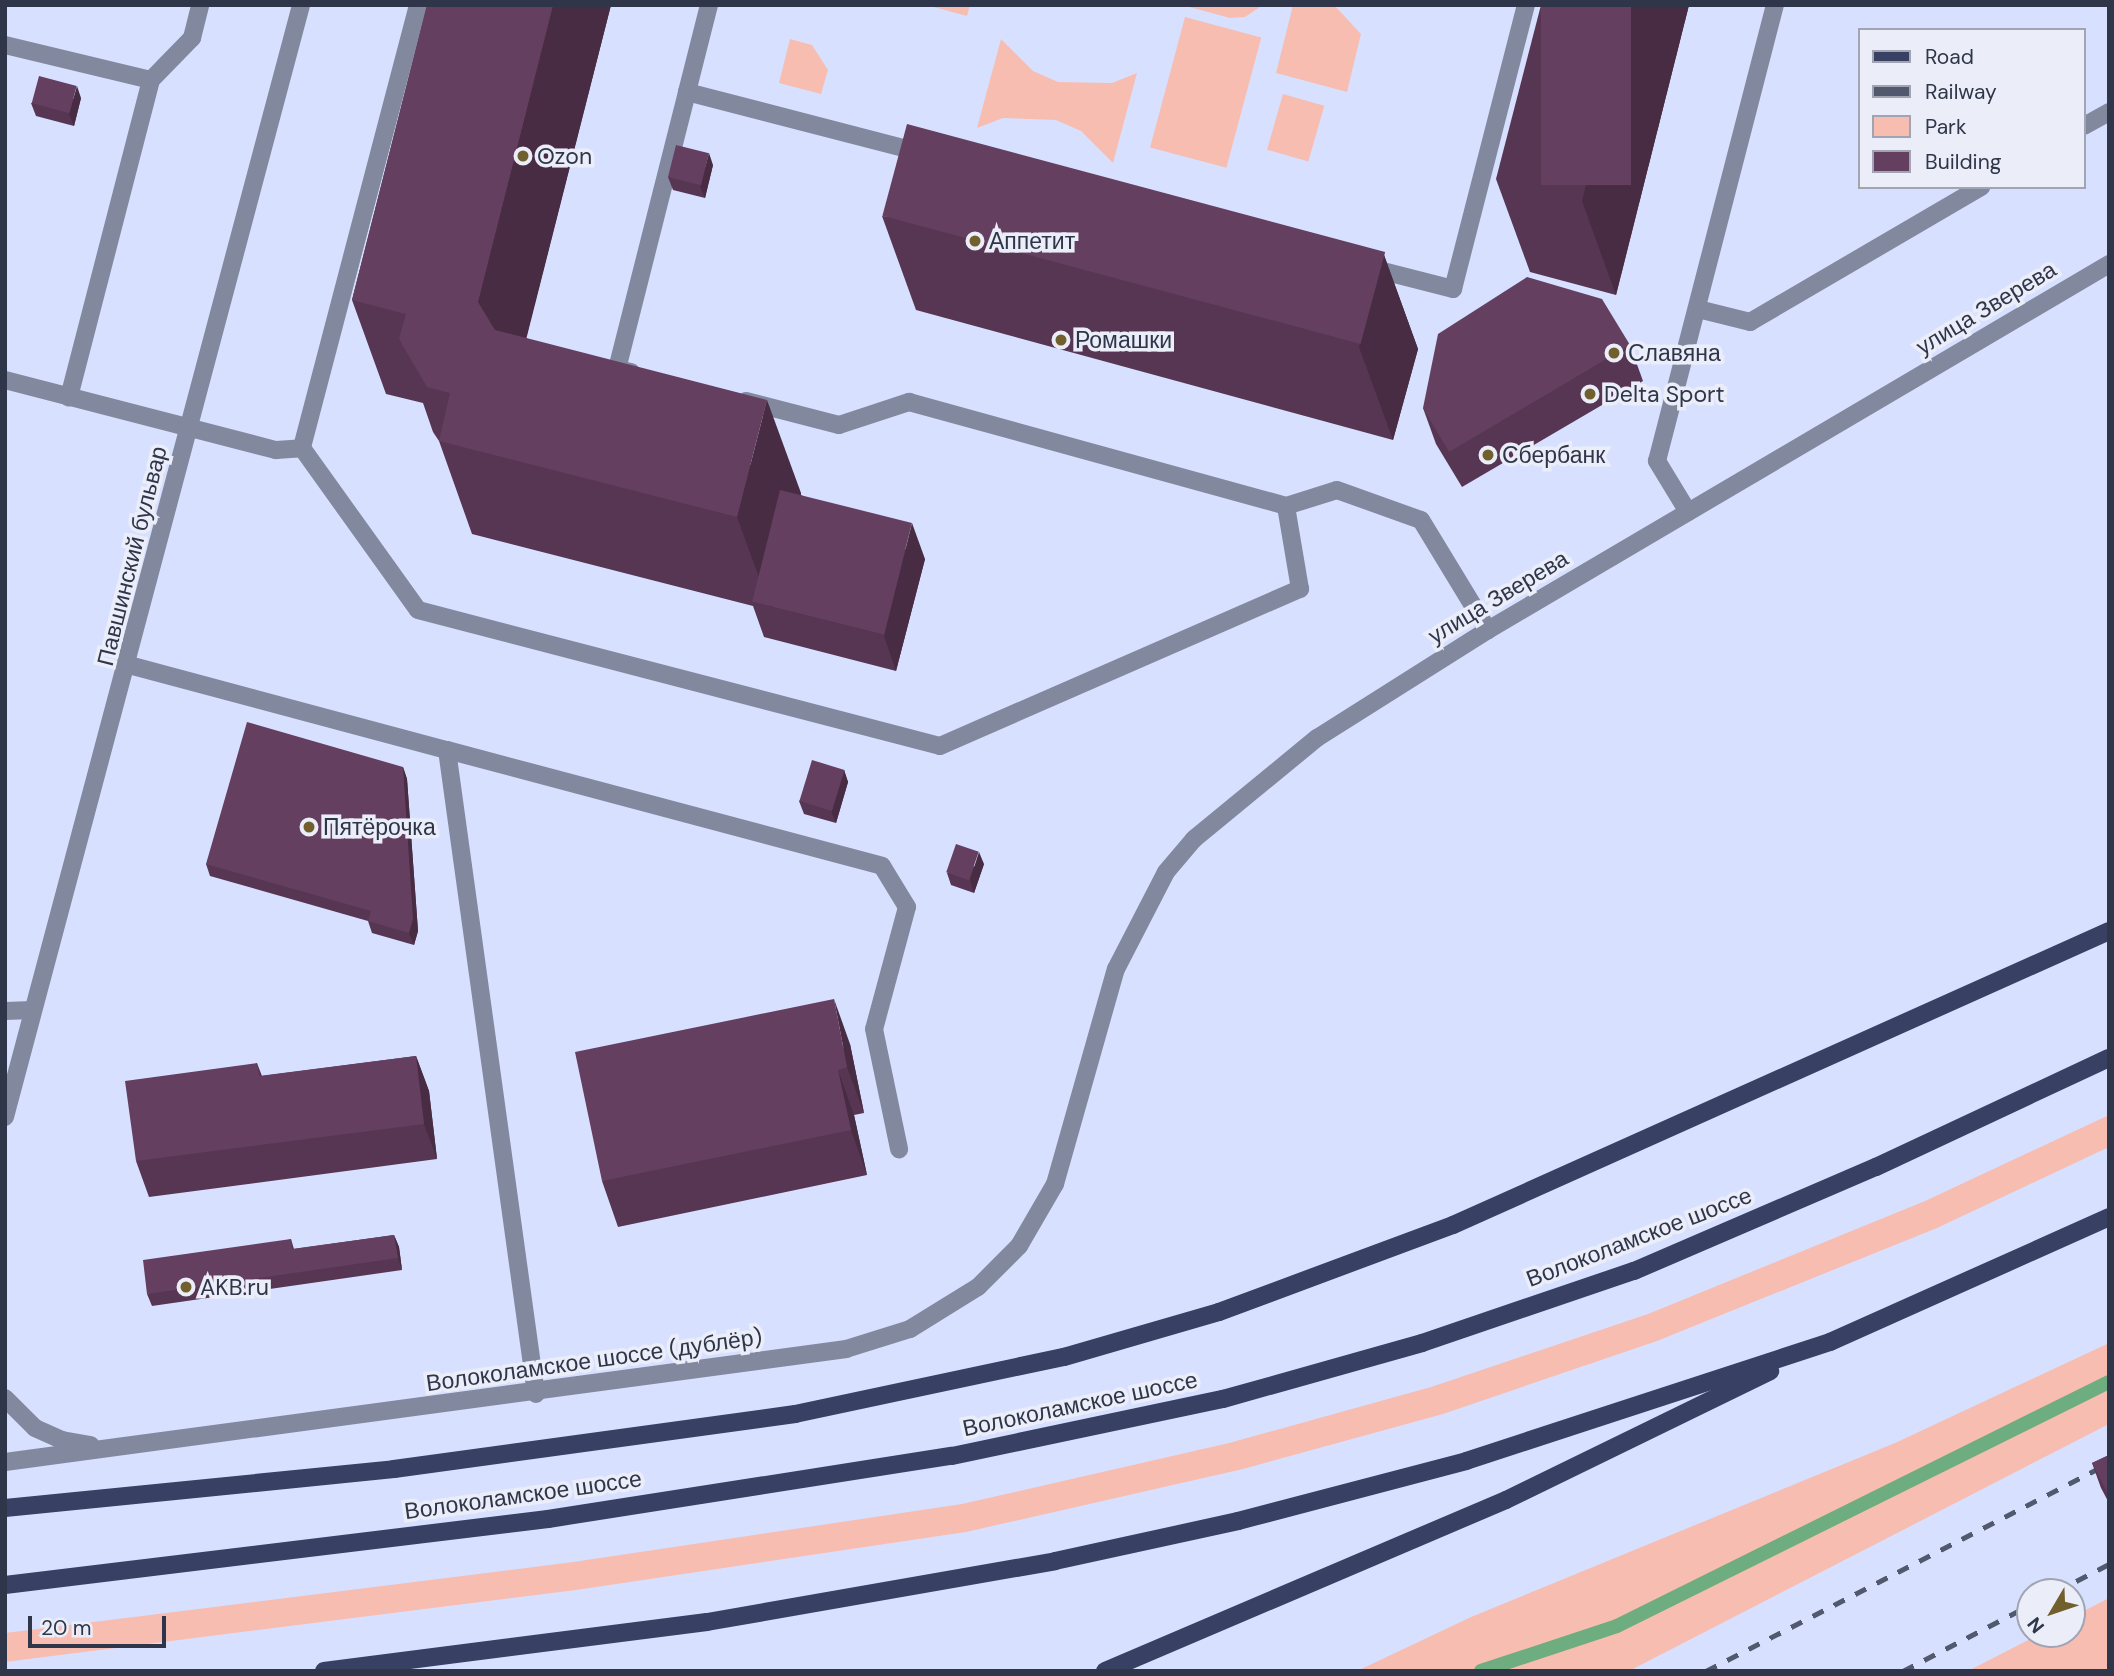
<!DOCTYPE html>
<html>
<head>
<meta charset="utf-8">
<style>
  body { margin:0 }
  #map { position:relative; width:2114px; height:1676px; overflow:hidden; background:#d7e1ff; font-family:"DM Sans",sans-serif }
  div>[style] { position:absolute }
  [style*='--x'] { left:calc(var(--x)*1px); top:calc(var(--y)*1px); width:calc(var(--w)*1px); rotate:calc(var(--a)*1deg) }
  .green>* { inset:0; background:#f8bdb1; transform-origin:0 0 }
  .stream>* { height:14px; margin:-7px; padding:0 7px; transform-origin:7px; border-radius:7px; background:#6ead7f }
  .minor>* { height:18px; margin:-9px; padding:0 9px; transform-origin:9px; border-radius:9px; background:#82899e }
  .major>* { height:18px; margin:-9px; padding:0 9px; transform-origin:9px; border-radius:9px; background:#384164 }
  .rail>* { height:5px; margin-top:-2.5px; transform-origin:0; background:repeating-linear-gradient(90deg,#52596f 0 12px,transparent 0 24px) }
  .wall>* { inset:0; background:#573653 }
  .shaded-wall>* { inset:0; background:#472c43 }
  .building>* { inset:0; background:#653f60; transform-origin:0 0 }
  .dots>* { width:19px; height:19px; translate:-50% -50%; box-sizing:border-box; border:4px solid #ebeef9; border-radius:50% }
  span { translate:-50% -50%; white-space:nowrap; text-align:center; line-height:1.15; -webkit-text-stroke:7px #ebeef9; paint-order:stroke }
  .poi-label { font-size:23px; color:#30364a }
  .left { translate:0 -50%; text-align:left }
  .street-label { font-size:23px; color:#30364a }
  .frame { position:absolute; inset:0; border:7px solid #30364a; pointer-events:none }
  .legend { position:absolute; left:1858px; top:28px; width:228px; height:161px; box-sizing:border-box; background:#ebeef9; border:2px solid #a0a4b3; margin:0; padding:9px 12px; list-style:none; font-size:21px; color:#30364a }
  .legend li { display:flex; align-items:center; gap:14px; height:35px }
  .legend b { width:35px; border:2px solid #a0a4b3 }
  .north { position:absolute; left:2016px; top:1578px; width:70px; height:70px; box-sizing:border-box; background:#ebeef9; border:2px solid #a0a4b3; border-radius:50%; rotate:231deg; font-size:19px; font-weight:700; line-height:28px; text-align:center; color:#30364a }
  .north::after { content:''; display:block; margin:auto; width:24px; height:32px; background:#71602e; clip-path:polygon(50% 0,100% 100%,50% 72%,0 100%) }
  .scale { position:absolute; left:28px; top:1616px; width:138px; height:32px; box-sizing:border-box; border:4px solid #30364a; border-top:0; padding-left:9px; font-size:21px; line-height:24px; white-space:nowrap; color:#30364a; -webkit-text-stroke:5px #ebeef9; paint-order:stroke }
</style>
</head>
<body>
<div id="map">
  <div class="green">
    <i style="clip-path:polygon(926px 5px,970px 5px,967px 16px)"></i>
    <i style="clip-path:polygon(1182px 5px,1263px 5px,1245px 17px,1230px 18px)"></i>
    <i style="clip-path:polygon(1293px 5px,1334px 5px,1361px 34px,1347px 92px,1276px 73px)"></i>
    <i style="left:1185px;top:17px;width:79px;height:135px;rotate:15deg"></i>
    <i style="clip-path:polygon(790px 39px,812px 45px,828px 70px,821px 94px,779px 83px)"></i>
    <i style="clip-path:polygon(1001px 39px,1033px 71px,1058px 82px,1112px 83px,1137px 73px,1113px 163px,1081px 131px,1056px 120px,1003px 118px,977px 128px)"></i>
    <i style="left:1283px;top:94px;width:43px;height:58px;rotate:16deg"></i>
    <i style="clip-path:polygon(2109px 1115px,2109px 1147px,1937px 1228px,1657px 1341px,1443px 1414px,1243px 1469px,966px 1532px,576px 1590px,5px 1662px,5px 1633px,573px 1562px,962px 1504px,1229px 1443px,1431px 1387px,1648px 1314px,1925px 1201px)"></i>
    <i style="clip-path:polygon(2109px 1343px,2109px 1424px,1629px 1671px,1357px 1671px,1471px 1617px,1895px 1443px)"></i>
    <i style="clip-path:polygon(2109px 1598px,2109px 1671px,1968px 1671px,2040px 1634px,2072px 1634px,2072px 1617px)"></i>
  </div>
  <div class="stream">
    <i style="--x:1481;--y:1671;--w:143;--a:-18.3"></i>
    <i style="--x:1617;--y:1626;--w:549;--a:-26.38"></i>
  </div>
  <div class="minor">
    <i style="--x:418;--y:5;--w:458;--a:104.7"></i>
    <i style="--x:302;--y:448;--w:199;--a:54.4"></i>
    <i style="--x:418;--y:610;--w:539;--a:14.6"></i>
    <i style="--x:940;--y:746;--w:393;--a:-23.6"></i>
    <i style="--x:1300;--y:589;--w:84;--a:-99.6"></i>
    <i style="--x:1286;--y:506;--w:53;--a:-17.4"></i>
    <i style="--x:1337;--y:490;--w:89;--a:19.7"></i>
    <i style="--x:1421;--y:520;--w:129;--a:58.7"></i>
    <i style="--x:709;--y:5;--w:90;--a:104.2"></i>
    <i style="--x:687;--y:92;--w:244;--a:14.5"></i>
    <i style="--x:5;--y:45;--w:150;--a:13.5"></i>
    <i style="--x:151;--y:80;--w:328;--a:104.5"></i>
    <i style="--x:151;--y:80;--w:59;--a:-45.7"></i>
    <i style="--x:192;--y:38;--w:34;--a:-76"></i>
    <i style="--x:2084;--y:126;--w:29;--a:-29"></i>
    <i style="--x:1367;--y:267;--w:89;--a:14.3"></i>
    <i style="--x:1453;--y:289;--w:293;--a:-75.6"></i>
    <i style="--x:1698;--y:309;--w:54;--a:14"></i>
    <i style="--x:1750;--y:322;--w:268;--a:-30.3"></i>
    <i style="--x:631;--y:372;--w:14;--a:-168"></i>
    <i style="--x:617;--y:369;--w:286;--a:-75.8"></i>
    <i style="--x:5;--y:380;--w:280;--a:14.5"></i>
    <i style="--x:276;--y:450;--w:26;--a:-4"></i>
    <i style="--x:746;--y:401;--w:96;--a:14.5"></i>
    <i style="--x:839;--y:425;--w:74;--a:-18.2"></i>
    <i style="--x:909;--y:402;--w:391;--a:15.4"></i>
    <i style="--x:1688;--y:512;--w:60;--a:-121.3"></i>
    <i style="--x:1657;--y:461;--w:471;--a:-75.5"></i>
    <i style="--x:129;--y:665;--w:329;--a:15"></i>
    <i style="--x:447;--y:750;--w:650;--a:82.13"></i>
    <i style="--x:447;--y:750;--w:450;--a:14.9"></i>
    <i style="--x:882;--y:866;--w:48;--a:58.6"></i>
    <i style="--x:907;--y:907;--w:126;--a:105.1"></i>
    <i style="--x:874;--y:1029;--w:123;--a:78.2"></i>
    <i style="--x:5;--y:1011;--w:28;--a:-2"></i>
    <i style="--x:5;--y:1117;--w:1151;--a:-75.09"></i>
    <i style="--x:5;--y:1398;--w:42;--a:45"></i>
    <i style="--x:35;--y:1428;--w:30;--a:24"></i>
    <i style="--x:62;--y:1440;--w:29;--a:10"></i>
    <i style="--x:5;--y:1462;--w:849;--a:-7.65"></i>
    <i style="--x:846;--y:1349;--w:67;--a:-17.4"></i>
    <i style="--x:910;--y:1329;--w:80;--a:-31.7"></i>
    <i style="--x:978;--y:1287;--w:58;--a:-45"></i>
    <i style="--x:1019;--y:1246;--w:72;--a:-59.9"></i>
    <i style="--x:1055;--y:1184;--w:223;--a:-74.2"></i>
    <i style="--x:1116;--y:969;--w:109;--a:-62.7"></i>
    <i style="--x:1166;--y:872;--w:43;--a:-49.7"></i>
    <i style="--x:1194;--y:839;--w:159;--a:-39.4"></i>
    <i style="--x:1317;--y:738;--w:202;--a:-32.3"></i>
    <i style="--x:1488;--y:630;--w:721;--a:-30.51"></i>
  </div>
  <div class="major">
    <i style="--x:5;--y:1508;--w:391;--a:-5.7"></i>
    <i style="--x:394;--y:1469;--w:405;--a:-7.8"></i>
    <i style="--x:795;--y:1414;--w:275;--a:-12"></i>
    <i style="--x:1064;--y:1357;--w:161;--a:-16.2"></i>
    <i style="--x:1219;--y:1312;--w:250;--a:-20.4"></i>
    <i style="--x:1453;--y:1225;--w:719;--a:-24.14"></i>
    <i style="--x:5;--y:1585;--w:547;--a:-6.93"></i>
    <i style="--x:548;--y:1519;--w:409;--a:-8.9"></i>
    <i style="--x:952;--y:1456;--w:277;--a:-11.9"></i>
    <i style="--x:1223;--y:1399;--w:207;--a:-15.7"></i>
    <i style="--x:1422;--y:1343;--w:224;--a:-18.8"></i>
    <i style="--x:1634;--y:1271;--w:263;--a:-23.3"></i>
    <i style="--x:1876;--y:1167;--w:257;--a:-25.1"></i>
    <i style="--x:324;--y:1671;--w:386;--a:-7.3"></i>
    <i style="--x:707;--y:1622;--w:353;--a:-9.9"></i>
    <i style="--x:1055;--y:1561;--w:187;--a:-12.3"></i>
    <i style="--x:1238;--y:1521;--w:236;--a:-14.7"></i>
    <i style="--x:1466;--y:1461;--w:383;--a:-18.1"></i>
    <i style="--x:1830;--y:1342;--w:306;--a:-24.1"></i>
    <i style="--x:1105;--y:1671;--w:436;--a:-23.1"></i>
    <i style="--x:1506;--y:1500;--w:294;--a:-26"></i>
  </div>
  <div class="rail">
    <i style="--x:2055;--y:1592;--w:61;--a:-27.4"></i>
    <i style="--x:1706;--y:1671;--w:454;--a:-27.3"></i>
    <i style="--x:1903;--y:1671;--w:143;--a:-27.5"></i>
  </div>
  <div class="wall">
    <i style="clip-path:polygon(427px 5px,611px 5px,526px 338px,801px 493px,801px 495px,925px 559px,896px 671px,764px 637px,753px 606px,472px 534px,439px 441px,433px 432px,423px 403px,386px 394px,352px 300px)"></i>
    <i style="clip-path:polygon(1541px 5px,1689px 5px,1616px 295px,1530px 272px,1496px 179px)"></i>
    <i style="clip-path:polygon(81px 98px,74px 126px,36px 116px,31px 103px)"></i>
    <i style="clip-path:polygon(713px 165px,705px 198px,673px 190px,668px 177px)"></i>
    <i style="clip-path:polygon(882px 216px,1384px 255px,1418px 349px,1393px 440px,916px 310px)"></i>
    <i style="clip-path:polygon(1630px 345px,1643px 381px,1462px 487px,1436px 444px,1423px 408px)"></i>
    <i style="clip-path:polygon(403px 767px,407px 779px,418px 931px,414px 945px,372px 933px,368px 921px,210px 876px,206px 864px)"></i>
    <i style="clip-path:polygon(844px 770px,848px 782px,836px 823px,804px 814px,799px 801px)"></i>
    <i style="clip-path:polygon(984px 864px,974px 893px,951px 885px,947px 873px)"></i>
    <i style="clip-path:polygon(850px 1044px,864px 1113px,854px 1115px,867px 1175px,618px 1227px,602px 1181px)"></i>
    <i style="clip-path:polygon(416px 1056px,429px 1091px,437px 1159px,149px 1197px,136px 1161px,257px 1063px,262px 1076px)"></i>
    <i style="clip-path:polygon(394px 1235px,399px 1247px,402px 1270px,152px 1306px,147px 1294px,291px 1239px,294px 1249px)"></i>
    <i style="clip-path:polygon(2109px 1455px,2109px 1503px,2101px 1488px,2092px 1463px)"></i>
  </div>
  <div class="shaded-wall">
    <i style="clip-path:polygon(553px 5px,611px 5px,512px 395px,478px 302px)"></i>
    <i style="clip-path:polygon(1631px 5px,1689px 5px,1616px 295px,1582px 201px)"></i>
    <i style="clip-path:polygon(77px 86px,81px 98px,74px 126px,69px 114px)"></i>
    <i style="clip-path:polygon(709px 153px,713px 165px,705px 198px,700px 186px)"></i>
    <i style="clip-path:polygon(1384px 255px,1418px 349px,1393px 440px,1359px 347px)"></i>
    <i style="clip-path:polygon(767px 400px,801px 493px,772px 607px,770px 607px,737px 517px)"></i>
    <i style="clip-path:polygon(912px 523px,925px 559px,896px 671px,884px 636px)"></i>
    <i style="clip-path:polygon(403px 767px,407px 779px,418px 931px,414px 945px,409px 933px)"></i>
    <i style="clip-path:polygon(844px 770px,848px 782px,836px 823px,831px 811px)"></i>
    <i style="clip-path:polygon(979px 852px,984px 864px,974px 893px,970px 880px)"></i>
    <i style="clip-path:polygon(834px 999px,850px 1044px,864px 1113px,847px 1067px)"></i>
    <i style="clip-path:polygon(416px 1056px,429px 1091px,437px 1159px,424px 1124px)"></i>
    <i style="clip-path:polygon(838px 1070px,854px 1115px,867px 1175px,851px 1130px)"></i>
    <i style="clip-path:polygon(394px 1235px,399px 1247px,402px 1270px,398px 1258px)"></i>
  </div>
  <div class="building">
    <i style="clip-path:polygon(427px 5px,553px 5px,478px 302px,495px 330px,767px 400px,737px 517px,439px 441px,450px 393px,427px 387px,399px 339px,406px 314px,352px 300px)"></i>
    <i style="left:1541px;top:5px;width:90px;height:180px"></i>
    <i style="left:39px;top:76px;width:39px;height:28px;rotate:15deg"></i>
    <i style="left:907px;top:124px;width:495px;height:95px;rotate:15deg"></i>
    <i style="left:676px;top:145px;width:34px;height:33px;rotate:14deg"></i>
    <i style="clip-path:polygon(1527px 277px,1602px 299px,1630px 345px,1449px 452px,1423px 408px,1438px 334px)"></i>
    <i style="left:780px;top:490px;width:136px;height:115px;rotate:14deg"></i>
    <i style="clip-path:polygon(247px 722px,403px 767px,413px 919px,409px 933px,368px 921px,371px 911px,206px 864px)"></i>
    <i style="left:812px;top:760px;width:34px;height:43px;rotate:17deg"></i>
    <i style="left:956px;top:844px;width:24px;height:30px;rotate:19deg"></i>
    <i style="clip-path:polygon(834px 999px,847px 1067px,838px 1070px,851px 1130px,602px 1181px,575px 1052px)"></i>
    <i style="clip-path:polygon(416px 1056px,424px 1124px,136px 1161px,125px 1081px,257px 1063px,259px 1076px)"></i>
    <i style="clip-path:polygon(394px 1235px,398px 1258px,147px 1294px,143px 1260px,291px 1239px,292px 1249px)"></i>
    <i style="clip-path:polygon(2109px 1455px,2109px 1496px,2092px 1463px)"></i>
  </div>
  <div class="dots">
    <i style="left:523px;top:156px;background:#71602e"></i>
    <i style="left:975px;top:241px;background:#71602e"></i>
    <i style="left:1061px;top:340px;background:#71602e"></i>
    <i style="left:1614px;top:353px;background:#71602e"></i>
    <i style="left:1590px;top:394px;background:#71602e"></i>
    <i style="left:1488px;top:455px;background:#71602e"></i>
    <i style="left:309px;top:827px;background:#71602e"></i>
    <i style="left:186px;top:1287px;background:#71602e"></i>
  </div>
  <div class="poi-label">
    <span class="left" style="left:537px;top:156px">Ozon</span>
    <span class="left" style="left:989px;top:241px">Аппетит</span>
    <span class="left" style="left:1075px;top:340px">Ромашки</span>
    <span class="left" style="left:1628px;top:353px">Славяна</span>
    <span class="left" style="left:1604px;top:394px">Delta Sport</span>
    <span class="left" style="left:1502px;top:455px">Сбербанк</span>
    <span class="left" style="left:323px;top:827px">Пятёрочка</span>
    <span class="left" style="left:200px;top:1287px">AKB.ru</span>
  </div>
  <div class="street-label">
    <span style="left:1986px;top:308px;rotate:-31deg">улица Зверева</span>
    <span style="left:132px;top:556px;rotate:-76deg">Павшинский бульвар</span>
    <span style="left:1498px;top:597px;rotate:-31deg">улица Зверева</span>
    <span style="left:1639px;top:1237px;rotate:-21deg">Волоколамское шоссе</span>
    <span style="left:594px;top:1360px;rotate:-8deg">Волоколамское шоссе (дублёр)</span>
    <span style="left:1080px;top:1404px;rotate:-12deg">Волоколамское шоссе</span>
    <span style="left:523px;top:1495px;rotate:-8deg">Волоколамское шоссе</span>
  </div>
  <div class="frame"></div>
  <ul class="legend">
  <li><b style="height:9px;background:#384164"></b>Road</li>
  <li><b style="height:9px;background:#52596f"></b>Railway</li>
  <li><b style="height:19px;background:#f8bdb1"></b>Park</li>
  <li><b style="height:19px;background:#653f60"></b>Building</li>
  </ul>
  <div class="north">N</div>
  <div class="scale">20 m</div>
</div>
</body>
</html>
